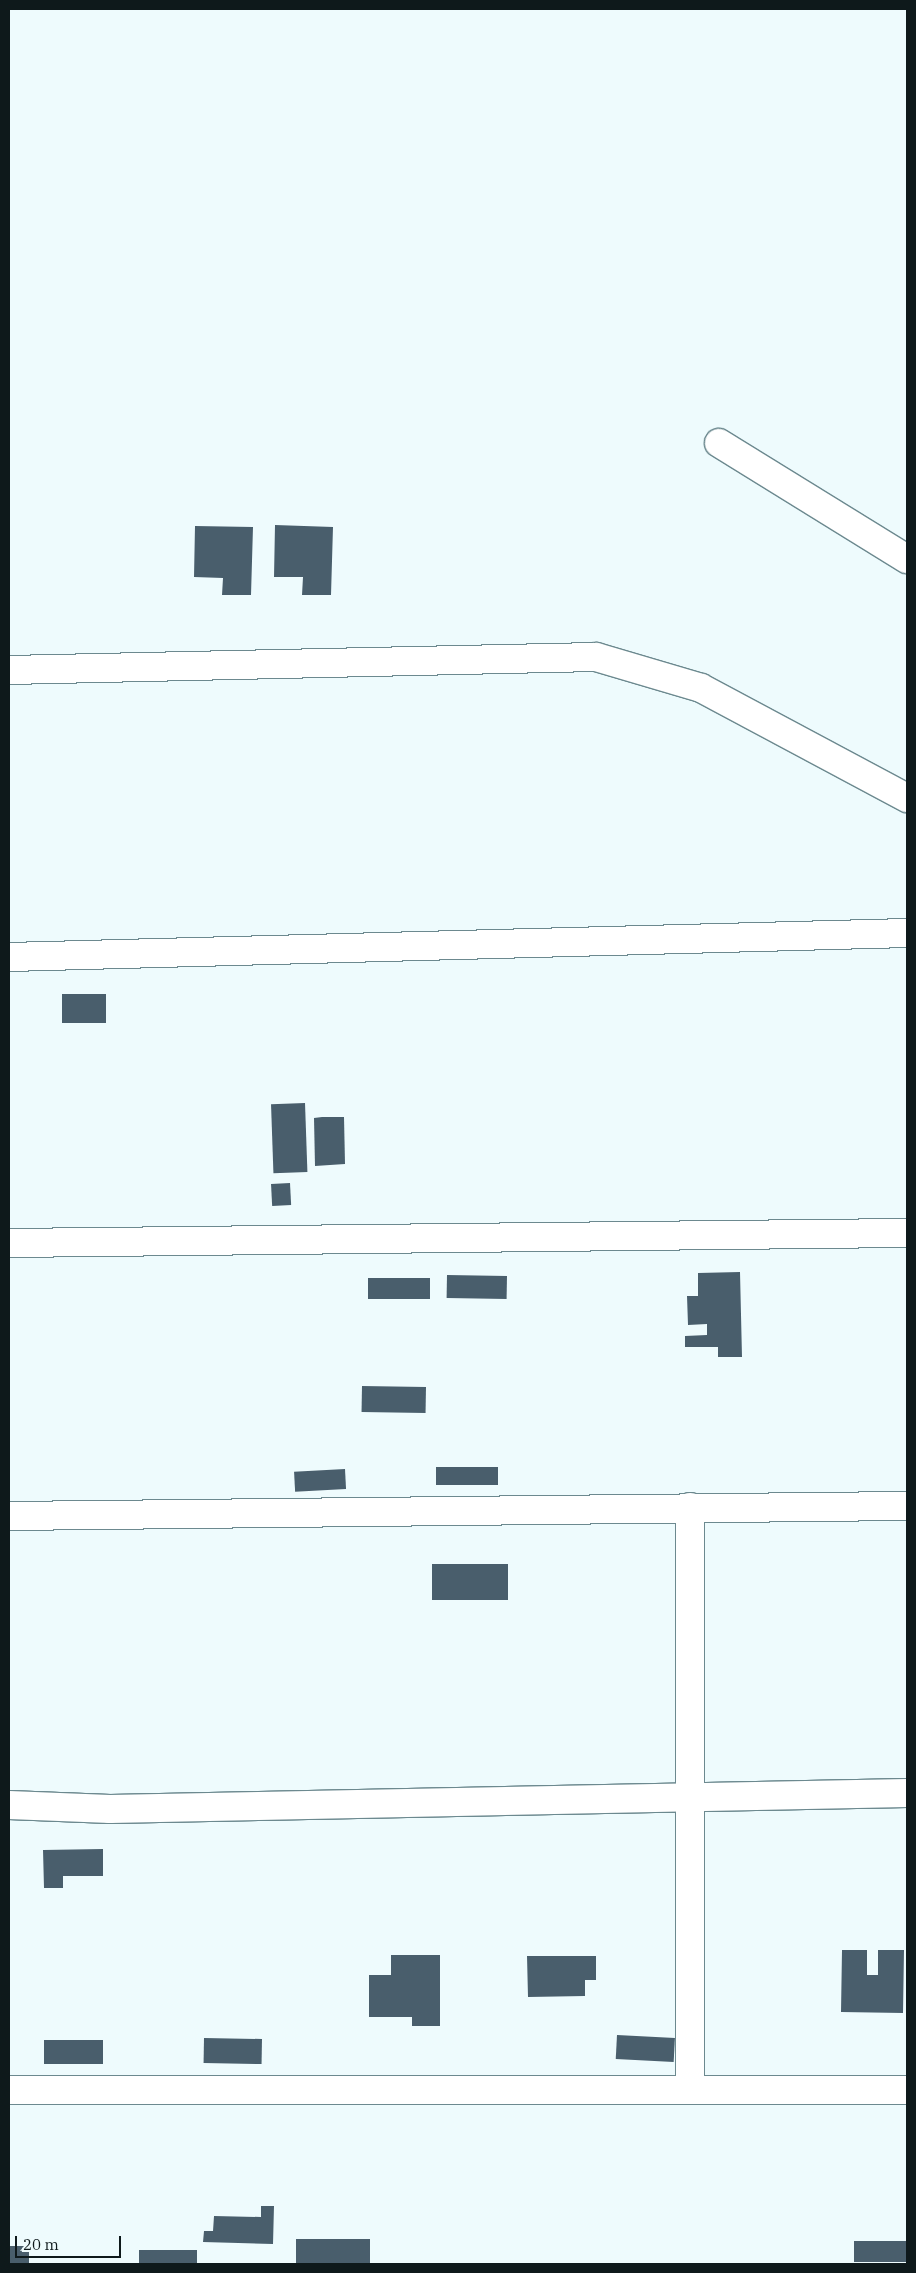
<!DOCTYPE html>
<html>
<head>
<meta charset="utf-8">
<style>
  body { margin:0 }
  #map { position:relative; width:916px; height:2273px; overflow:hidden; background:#eefbfd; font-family:"IBM Plex Serif",serif }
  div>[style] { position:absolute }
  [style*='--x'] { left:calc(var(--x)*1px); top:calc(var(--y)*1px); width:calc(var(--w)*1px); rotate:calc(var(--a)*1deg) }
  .building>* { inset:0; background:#495e6c; transform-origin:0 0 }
  .roads { filter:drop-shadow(1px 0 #6c898f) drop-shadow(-1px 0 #6c898f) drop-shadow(0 1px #6c898f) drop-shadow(0 -1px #6c898f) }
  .minor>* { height:28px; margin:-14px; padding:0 14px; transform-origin:14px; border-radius:14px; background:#fff }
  span { translate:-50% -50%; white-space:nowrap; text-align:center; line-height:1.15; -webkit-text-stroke:5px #eefbfd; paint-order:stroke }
  .frame { position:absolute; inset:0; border:10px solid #0e191b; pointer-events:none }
  .scale { position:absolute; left:15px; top:2236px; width:106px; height:22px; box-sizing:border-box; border:2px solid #0e191b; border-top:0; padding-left:6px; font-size:15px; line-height:18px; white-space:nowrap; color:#0e191b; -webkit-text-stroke:4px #eefbfd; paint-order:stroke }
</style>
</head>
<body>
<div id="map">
  <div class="building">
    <i style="clip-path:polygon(275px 525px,333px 527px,331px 595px,302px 595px,303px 577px,274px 577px)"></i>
    <i style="clip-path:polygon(195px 526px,253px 527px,251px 595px,222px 595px,223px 578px,194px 577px)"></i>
    <i style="left:62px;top:994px;width:44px;height:29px"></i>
    <i style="left:305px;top:1103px;width:69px;height:34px;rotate:88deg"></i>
    <i style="clip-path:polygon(322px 1117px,344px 1117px,345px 1164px,315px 1166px,314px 1118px)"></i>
    <i style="left:290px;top:1183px;width:22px;height:19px;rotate:87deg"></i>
    <i style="clip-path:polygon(740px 1272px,742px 1357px,718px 1357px,718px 1347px,685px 1347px,685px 1336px,707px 1335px,707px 1324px,688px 1325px,687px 1296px,698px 1296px,698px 1273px)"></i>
    <i style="left:447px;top:1275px;width:60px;height:23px;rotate:1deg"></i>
    <i style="left:368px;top:1278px;width:62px;height:21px"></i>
    <i style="left:362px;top:1386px;width:64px;height:26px;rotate:1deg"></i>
    <i style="left:436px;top:1467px;width:62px;height:18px"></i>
    <i style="left:345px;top:1469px;width:20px;height:51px;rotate:87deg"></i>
    <i style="left:432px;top:1564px;width:76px;height:36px"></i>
    <i style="clip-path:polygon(103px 1849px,103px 1876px,63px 1876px,63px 1888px,44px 1888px,43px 1850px)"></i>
    <i style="clip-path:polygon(842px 1950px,867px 1950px,867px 1975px,878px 1975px,878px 1950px,904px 1950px,903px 2013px,841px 2012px)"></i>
    <i style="clip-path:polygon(391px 1955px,440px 1955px,440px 2026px,412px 2026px,412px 2017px,369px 2017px,369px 1975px,391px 1975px)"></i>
    <i style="clip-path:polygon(527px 1956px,596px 1956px,596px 1980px,585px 1980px,585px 1996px,528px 1997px)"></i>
    <i style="left:617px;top:2035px;width:58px;height:24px;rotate:3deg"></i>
    <i style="left:204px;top:2038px;width:58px;height:25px;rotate:1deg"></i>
    <i style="left:44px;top:2040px;width:59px;height:24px"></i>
    <i style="clip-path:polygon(261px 2206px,274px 2206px,273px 2244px,203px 2242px,204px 2231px,213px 2231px,214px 2216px,261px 2217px)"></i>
    <i style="left:296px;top:2239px;width:74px;height:25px"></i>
    <i style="left:854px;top:2241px;width:53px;height:21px"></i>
    <i style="left:9px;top:2246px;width:20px;height:18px"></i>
    <i style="left:139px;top:2250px;width:58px;height:14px"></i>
  </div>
  <div class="roads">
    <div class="minor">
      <i style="--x:719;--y:443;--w:221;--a:31.7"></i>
      <i style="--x:9;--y:670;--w:587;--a:-1.27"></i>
      <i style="--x:596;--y:657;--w:109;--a:16.4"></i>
      <i style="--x:701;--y:688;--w:234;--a:28.1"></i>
      <i style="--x:9;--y:957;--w:898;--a:-1.53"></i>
      <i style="--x:9;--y:1243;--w:898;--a:-0.64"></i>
      <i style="--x:690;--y:1507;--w:583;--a:90"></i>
      <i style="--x:9;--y:1516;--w:898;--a:-0.64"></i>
      <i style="--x:9;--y:1805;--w:101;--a:2.3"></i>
      <i style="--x:110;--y:1809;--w:797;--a:-1.15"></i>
      <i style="--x:9;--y:2090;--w:898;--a:0"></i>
    </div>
  </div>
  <div class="frame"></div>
  <div class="scale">20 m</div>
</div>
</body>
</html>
